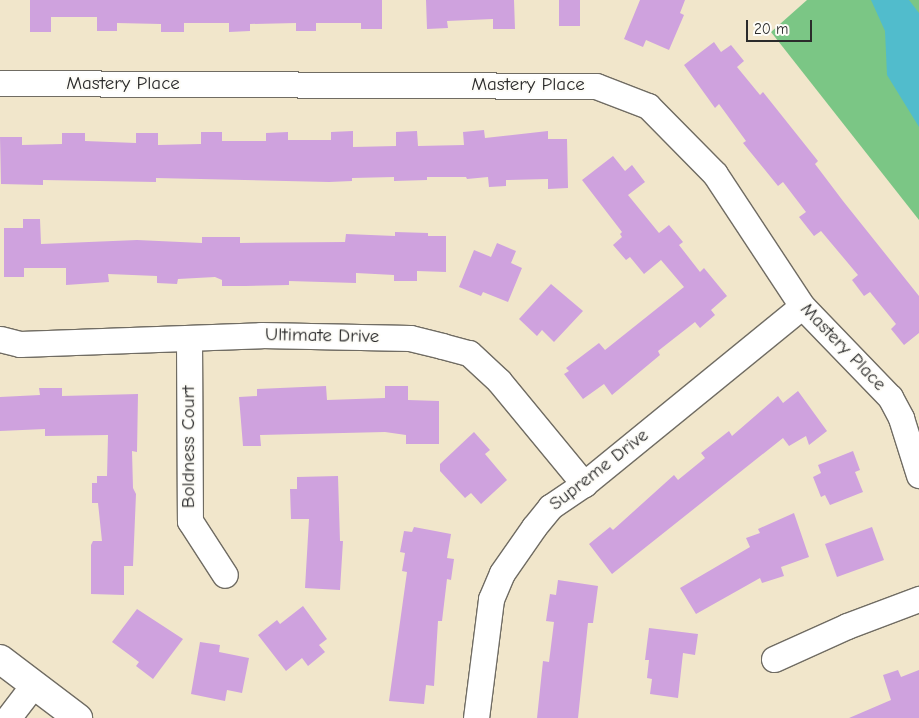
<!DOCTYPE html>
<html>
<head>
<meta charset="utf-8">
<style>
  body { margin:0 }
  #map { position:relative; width:919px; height:718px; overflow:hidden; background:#f1e6cb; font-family:"Comic Neue",sans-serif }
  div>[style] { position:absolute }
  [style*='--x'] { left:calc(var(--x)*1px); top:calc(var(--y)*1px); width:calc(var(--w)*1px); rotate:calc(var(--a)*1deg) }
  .green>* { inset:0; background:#7bc685 }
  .water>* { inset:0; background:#51bccc }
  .building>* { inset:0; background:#cfa2de; transform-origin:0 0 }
  .roads { filter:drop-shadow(1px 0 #706c63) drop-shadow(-1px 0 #706c63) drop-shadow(0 1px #706c63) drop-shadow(0 -1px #706c63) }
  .street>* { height:25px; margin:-12.5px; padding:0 12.5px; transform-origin:12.5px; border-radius:12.5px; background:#fff }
  .secondary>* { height:28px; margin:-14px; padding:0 14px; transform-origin:14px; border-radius:14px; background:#fff }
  span { translate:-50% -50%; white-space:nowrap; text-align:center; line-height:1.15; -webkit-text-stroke:4px #fdfcf7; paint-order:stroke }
  .street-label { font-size:19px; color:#2b2b2b }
  .scale { position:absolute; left:746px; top:20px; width:66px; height:22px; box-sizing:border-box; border:2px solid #2b2b2b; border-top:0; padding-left:6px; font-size:15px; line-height:18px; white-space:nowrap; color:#2b2b2b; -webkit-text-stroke:4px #fdfcf7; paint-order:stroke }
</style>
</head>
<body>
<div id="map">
  <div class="green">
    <i style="clip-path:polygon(807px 0,919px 0,919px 220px,771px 32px)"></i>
  </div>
  <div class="water">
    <i style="clip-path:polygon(871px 0,909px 0,919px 13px,919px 127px,887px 75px,885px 31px)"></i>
  </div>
  <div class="building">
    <i style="clip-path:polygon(30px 0,382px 0,382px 29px,361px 29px,361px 23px,316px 23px,316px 31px,296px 31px,296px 23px,250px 24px,250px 31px,229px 32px,229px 23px,184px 23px,184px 32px,161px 32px,161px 24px,117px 23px,117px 31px,97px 31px,97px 17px,51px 17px,51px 32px,30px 32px)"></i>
    <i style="clip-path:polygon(426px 0,514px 0,515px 29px,493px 29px,493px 19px,447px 21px,448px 28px,427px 29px)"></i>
    <i style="left:559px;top:0;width:21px;height:26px"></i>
    <i style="clip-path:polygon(640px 0,685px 0,680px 13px,684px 15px,669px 50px,646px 40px,643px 47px,624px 39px)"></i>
    <i style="clip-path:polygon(714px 42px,721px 52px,731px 45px,744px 61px,737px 67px,760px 95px,763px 92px,818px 161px,815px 164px,843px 201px,919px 296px,919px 333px,904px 345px,891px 329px,896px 324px,870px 292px,864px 296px,852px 280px,858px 275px,821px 231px,814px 236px,799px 217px,806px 212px,783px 182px,778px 186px,743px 143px,746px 141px,719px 104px,715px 108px,684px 65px)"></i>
    <i style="clip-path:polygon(484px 130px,485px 138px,548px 131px,548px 139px,567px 139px,568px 188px,548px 189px,548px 179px,506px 180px,506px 186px,489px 187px,488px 177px,467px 179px,466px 177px,427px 177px,427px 180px,394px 181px,394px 177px,352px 178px,352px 181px,329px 182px,156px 178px,156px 182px,43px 180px,43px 185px,1px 184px,0 137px,22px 137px,22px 145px,62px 144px,62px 133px,85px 133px,85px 141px,136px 143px,136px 133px,158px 133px,158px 145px,201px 144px,201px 132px,222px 132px,222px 141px,266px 141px,266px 133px,288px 132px,288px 140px,331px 140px,331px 132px,353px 131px,353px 147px,396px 146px,396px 132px,417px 131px,418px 146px,464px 145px,463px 132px)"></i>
    <i style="clip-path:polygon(613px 156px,625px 171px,632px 165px,645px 182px,628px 195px,659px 233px,669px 225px,683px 242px,679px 245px,700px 272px,704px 268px,727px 296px,711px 310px,715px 315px,700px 328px,695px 322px,658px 351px,660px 355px,612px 395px,604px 384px,583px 399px,564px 374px,569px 371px,566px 368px,599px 343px,605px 350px,684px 287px,661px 260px,644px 274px,630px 257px,626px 260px,613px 245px,622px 237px,620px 234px,622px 232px,582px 180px)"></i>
    <i style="clip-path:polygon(23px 219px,40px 219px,41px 244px,137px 240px,202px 243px,202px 237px,240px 237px,240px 243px,345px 242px,346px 234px,395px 236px,395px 232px,428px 233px,428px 236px,446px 236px,446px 272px,417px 271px,417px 281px,394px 281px,394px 275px,356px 273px,356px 283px,289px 281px,289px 285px,245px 286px,222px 286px,222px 280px,215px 277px,178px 279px,177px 284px,157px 283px,157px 276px,108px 274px,109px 282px,66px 285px,66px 268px,24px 268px,24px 277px,4px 277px,4px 228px,23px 228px)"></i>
    <i style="clip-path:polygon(497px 243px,516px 251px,511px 263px,522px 268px,508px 302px,483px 292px,481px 296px,459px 287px,474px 250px,491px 257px)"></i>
    <i style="clip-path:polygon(551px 284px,583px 311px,554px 342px,542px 330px,537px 336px,519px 319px)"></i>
    <i style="clip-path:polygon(326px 386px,327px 400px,385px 398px,385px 386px,408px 386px,408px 400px,439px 401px,439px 444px,406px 444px,406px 435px,385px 432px,260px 435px,261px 446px,243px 446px,239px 397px,257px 396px,257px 389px)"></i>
    <i style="clip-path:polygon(39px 388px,62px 388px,62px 396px,138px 394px,137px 452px,132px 451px,133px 488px,136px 494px,133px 566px,124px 566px,124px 595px,91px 594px,91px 545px,93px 541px,102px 541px,98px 503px,92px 503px,92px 483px,97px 483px,97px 476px,107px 476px,108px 435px,45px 436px,45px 429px,0 431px,0 397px,40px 395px)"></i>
    <i style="clip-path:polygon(798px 391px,827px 431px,809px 445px,806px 436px,789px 446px,783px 438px,612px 574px,589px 544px,610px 527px,613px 530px,674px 475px,678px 480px,705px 458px,701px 453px,729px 431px,732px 436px,778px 396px,783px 403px)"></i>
    <i style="clip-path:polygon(474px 432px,490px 450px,485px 454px,507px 480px,481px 504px,471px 493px,465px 498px,440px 471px,440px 464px)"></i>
    <i style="clip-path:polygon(853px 451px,860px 470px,855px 472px,863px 492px,830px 505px,825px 495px,821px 497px,813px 477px,821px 473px,818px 465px)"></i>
    <i style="clip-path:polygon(338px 476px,340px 541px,343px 541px,340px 590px,305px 588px,309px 519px,291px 519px,290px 489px,297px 489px,297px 477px)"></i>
    <i style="clip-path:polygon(794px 513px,809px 557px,781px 567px,784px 576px,762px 583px,760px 578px,696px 614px,680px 588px,750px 547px,746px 538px,760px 533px,758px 529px)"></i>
    <i style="clip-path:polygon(414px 527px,451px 534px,447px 558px,454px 559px,451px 580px,447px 579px,442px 621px,438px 621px,434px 686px,426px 685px,424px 704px,389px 701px,407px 572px,402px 571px,405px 553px,400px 552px,404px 531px,412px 532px)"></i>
    <i style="left:872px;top:527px;width:35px;height:50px;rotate:70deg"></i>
    <i style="clip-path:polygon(558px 580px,598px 586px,593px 623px,588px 623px,578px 718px,537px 718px,543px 661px,549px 662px,554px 622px,546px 621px,550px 594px,556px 595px)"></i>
    <i style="clip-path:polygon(303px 606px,327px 639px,319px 645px,325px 652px,308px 666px,302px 658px,286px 671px,258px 635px,277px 620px,280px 624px)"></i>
    <i style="clip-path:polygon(137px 609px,183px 639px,153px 679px,136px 666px,139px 662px,112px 642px)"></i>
    <i style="clip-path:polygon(649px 628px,698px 634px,695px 655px,683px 653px,678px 698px,650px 694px,652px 679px,647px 678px,649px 660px,645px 660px)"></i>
    <i style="clip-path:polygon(200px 642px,220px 645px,219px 652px,249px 658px,242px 693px,227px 690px,225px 701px,191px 694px)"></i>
    <i style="clip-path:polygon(898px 670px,901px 677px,919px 670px,919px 718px,849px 718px,891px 700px,883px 675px)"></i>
  </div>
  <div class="roads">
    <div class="street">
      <i style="--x:0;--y:83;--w:596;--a:0.29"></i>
      <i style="--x:596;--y:86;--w:56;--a:21"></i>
      <i style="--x:648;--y:106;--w:95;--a:45.4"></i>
      <i style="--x:715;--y:174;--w:158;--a:56.6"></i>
      <i style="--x:802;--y:306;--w:127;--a:46"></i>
      <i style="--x:890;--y:397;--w:24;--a:62"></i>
      <i style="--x:901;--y:418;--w:60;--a:72.5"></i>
      <i style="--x:189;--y:338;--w:183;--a:89.7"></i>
      <i style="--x:190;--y:521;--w:64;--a:57.1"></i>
      <i style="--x:0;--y:339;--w:21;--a:14"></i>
      <i style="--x:20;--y:344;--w:241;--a:-2.1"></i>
      <i style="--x:261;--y:335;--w:149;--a:1.2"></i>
      <i style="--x:410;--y:338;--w:33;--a:14"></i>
      <i style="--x:442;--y:346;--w:28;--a:15"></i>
      <i style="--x:469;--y:353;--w:41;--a:43"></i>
      <i style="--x:499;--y:381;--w:134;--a:50.5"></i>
      <i style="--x:774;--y:659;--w:80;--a:-24.3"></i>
      <i style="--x:847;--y:626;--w:77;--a:-20.6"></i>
      <i style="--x:8;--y:718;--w:43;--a:-52.6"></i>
      <i style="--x:476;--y:718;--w:120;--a:-82.8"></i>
      <i style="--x:491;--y:599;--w:28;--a:-67"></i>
      <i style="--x:502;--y:573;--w:56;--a:-55.2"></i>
      <i style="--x:534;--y:527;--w:26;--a:-51"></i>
      <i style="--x:550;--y:507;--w:41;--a:-34.1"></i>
      <i style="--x:584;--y:484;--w:281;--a:-39.2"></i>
    </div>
    <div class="secondary">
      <i style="--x:0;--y:659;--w:98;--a:37.1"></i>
    </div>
  </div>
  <div class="street-label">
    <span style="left:123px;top:84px">Mastery Place</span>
    <span style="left:528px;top:85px">Mastery Place</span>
    <span style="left:322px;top:336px;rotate:1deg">Ultimate Drive</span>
    <span style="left:843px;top:347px;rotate:46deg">Mastery Place</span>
    <span style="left:189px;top:447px;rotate:-90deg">Boldness Court</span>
    <span style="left:599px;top:470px;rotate:-38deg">Supreme Drive</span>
  </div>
  <div class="scale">20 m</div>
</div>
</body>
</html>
